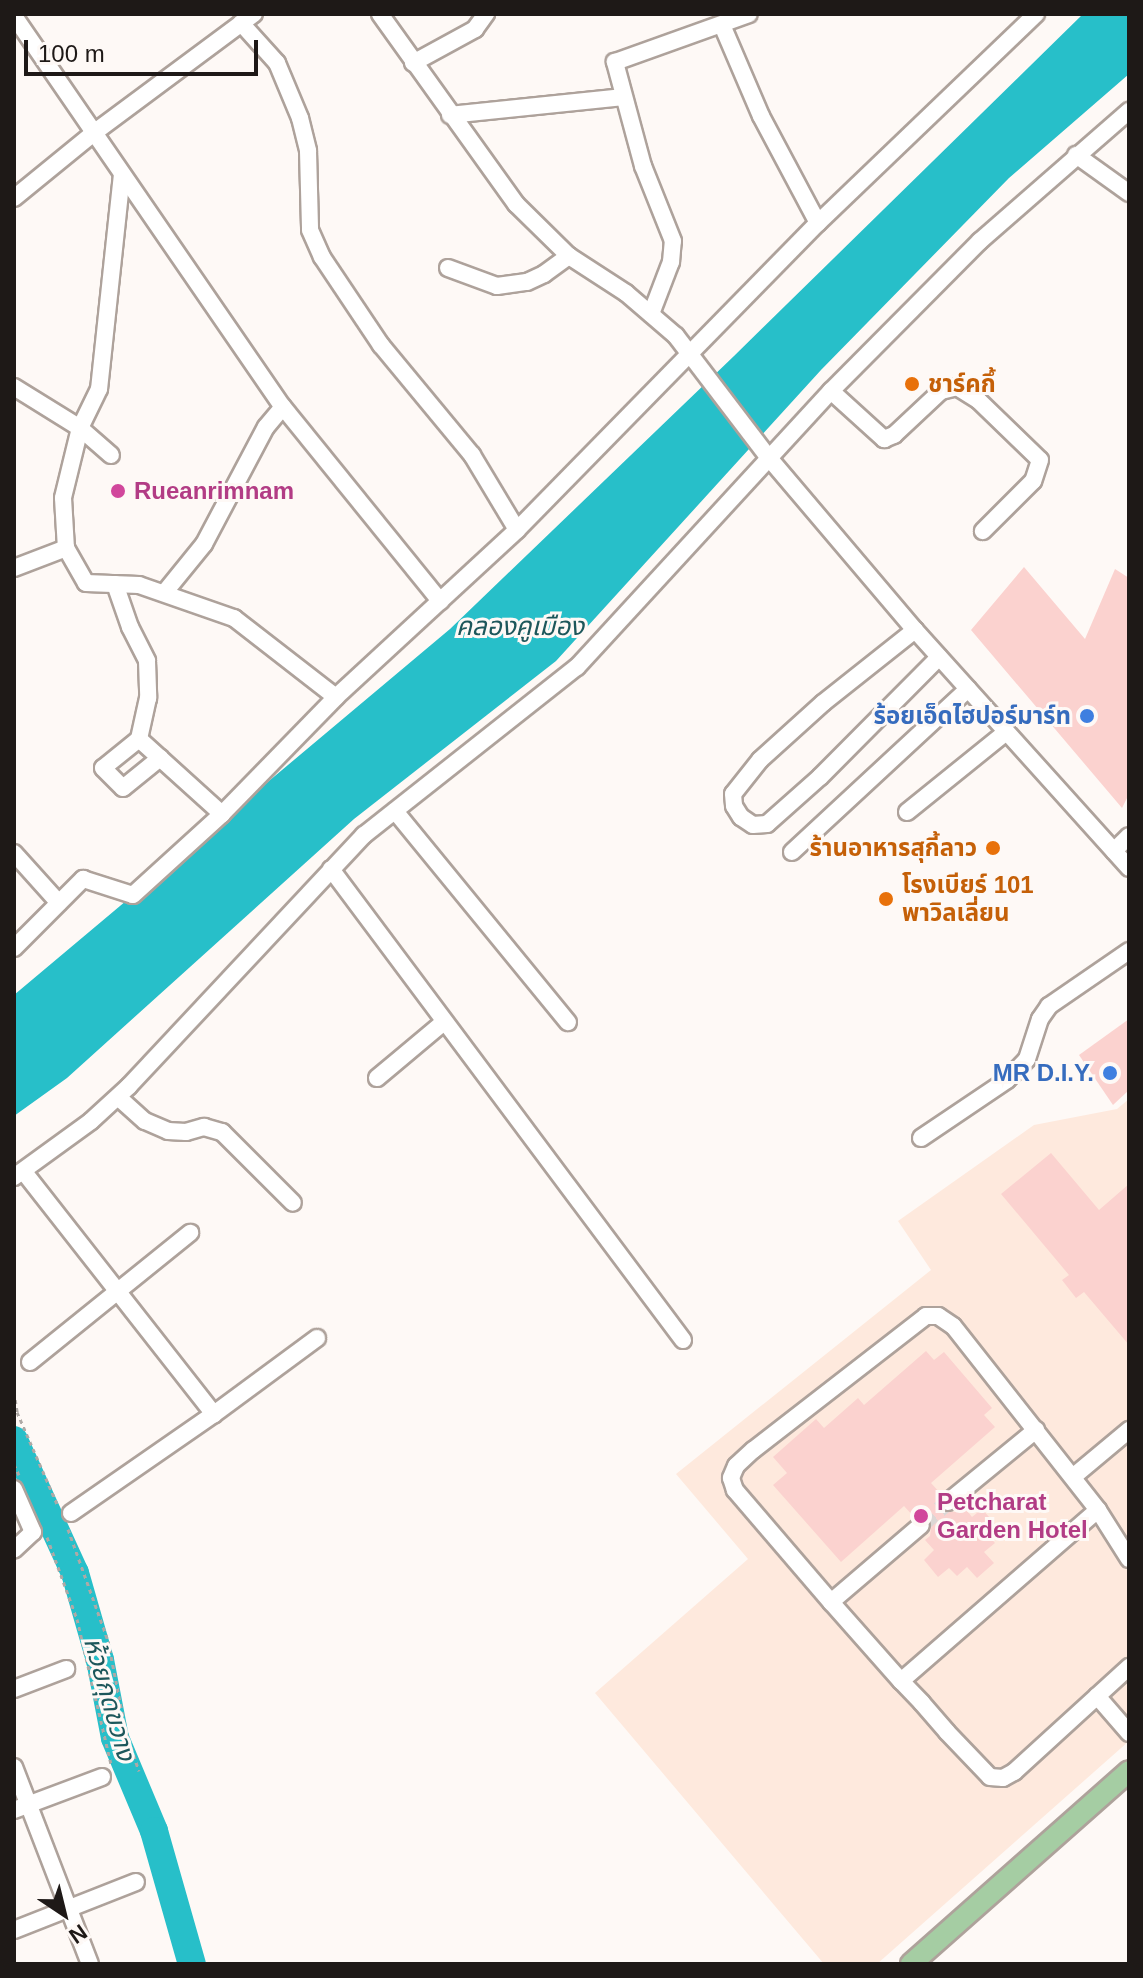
<!DOCTYPE html>
<html>
<head>
<meta charset="utf-8">
<style>
  body { margin:0 }
  #map { position:relative; width:1143px; height:1978px; overflow:hidden; background:#fef9f6; font-family:Arial,"Noto Sans Thai",sans-serif }
  div>[style] { position:absolute }
  [style*='--x'] { left:calc(var(--x)*1px); top:calc(var(--y)*1px); width:calc(var(--w)*1px); rotate:calc(var(--a)*1deg) }
  .built>* { inset:0; background:#fee9dd }
  .water>* { inset:0; background:#27bfc9 }
  .river>* { height:28px; margin:-14px; padding:0 14px; transform-origin:14px; border-radius:14px; background:#27bfc9 }
  .building>* { inset:0; background:#fbd2cf }
  .minor-tunnel>* { height:16px; margin-top:-8px; transform-origin:0; background:repeating-linear-gradient(90deg,#dcd7d5 0 16px,transparent 0 24px) }
  .path>* { height:3px; margin-top:-1.5px; transform-origin:0; background:repeating-linear-gradient(90deg,#aea9a6 0 4px,transparent 0 8px) }
  .roads { filter:drop-shadow(2px 0 #aea29b) drop-shadow(-2px 0 #aea29b) drop-shadow(0 2px #aea29b) drop-shadow(0 -2px #aea29b) }
  .minor>* { height:16px; margin:-8px; padding:0 8px; transform-origin:8px; border-radius:8px; background:#fff }
  .major>* { height:20px; margin:-10px; padding:0 10px; transform-origin:10px; border-radius:10px; background:#a5cda3 }
  .dots>* { width:22px; height:22px; translate:-50% -50%; box-sizing:border-box; border:4px solid #fef9f6; border-radius:50% }
  span { translate:-50% -50%; white-space:nowrap; text-align:center; line-height:1.15; -webkit-text-stroke:6px #fef9f6; paint-order:stroke }
  .food-label { font-size:24px; color:#c56008; font-weight:700 }
  .left { translate:0 -50%; text-align:left }
  .right { translate:-100% -50%; text-align:right }
  .hotel-label { font-size:24px; color:#b23c85; font-weight:700 }
  .shop-label { font-size:24px; color:#366cbe; font-weight:700 }
  .water-label { font-size:26px; color:#1d575b; font-style:italic }
  .frame { position:absolute; inset:0; border:16px solid #1e1917; pointer-events:none }
  .north { position:absolute; left:24px; top:1874px; width:80px; height:80px; -webkit-text-stroke:6px #fef9f6; paint-order:stroke; rotate:145deg; font-size:22px; font-weight:700; line-height:32px; text-align:center; color:#1e1917 }
  .north::after { content:''; display:block; margin:auto; width:28px; height:36px; background:#1e1917; clip-path:polygon(50% 0,100% 100%,50% 72%,0 100%) }
  .scale { position:absolute; left:24px; top:40px; width:234px; height:36px; box-sizing:border-box; border:4px solid #1e1917; border-top:0; padding-left:10px; font-size:24px; line-height:28px; white-space:nowrap; color:#1e1917; -webkit-text-stroke:6px #fef9f6; paint-order:stroke }
</style>
</head>
<body>
<div id="map">
  <div class="built">
    <i style="clip-path:polygon(1129px 1099px,1129px 1741px,877px 1964px,824px 1964px,595px 1693px,748px 1559px,676px 1474px,931px 1270px,898px 1221px,1034px 1125px,1117px 1109px)"></i>
  </div>
  <div class="water">
    <i style="clip-path:polygon(1083px 14px,1129px 14px,1129px 74px,1009px 178px,821px 370px,556px 661px,354px 819px,67px 1078px,14px 1116px,14px 995px,450px 629px,734px 356px)"></i>
  </div>
  <div class="river">
    <i style="--x:14;--y:1440;--w:146;--a:65.4"></i>
    <i style="--x:75;--y:1573;--w:91;--a:74"></i>
    <i style="--x:100;--y:1660;--w:79;--a:79.1"></i>
    <i style="--x:115;--y:1738;--w:101;--a:67.2"></i>
    <i style="--x:154;--y:1831;--w:138;--a:74.1"></i>
  </div>
  <div class="building">
    <i style="clip-path:polygon(1024px 567px,1085px 639px,1115px 569px,1129px 578px,1129px 794px,1122px 808px,971px 630px)"></i>
    <i style="clip-path:polygon(1129px 1019px,1129px 1090px,1113px 1105px,1079px 1055px)"></i>
    <i style="clip-path:polygon(1051px 1153px,1099px 1210px,1129px 1184px,1129px 1345px,1084px 1292px,1076px 1298px,1062px 1280px,1069px 1275px,1001px 1194px)"></i>
    <i style="clip-path:polygon(926px 1351px,934px 1360px,944px 1352px,992px 1408px,984px 1415px,995px 1427px,931px 1483px,941px 1494px,937px 1503px,943px 1512px,957px 1512px,964px 1507px,972px 1517px,982px 1509px,997px 1526px,987px 1534px,995px 1543px,984px 1552px,994px 1563px,977px 1578px,967px 1567px,957px 1576px,949px 1568px,938px 1577px,924px 1560px,934px 1550px,925px 1540px,930px 1536px,932px 1522px,924px 1514px,914px 1517px,904px 1506px,841px 1562px,773px 1485px,787px 1473px,773px 1457px,816px 1419px,824px 1428px,858px 1398px,864px 1405px)"></i>
  </div>
  <div class="minor-tunnel">
    <i style="--x:921;--y:1525;--w:35;--a:-40"></i>
  </div>
  <div class="path">
    <i style="--x:14;--y:1392;--w:20;--a:81"></i>
    <i style="--x:17;--y:1412;--w:100;--a:66.5"></i>
    <i style="--x:14;--y:1464;--w:12;--a:66"></i>
    <i style="--x:68;--y:1529;--w:119;--a:70.3"></i>
    <i style="--x:108;--y:1641;--w:93;--a:78.8"></i>
    <i style="--x:126;--y:1732;--w:41;--a:71.6"></i>
    <i style="--x:47;--y:1537;--w:87;--a:69.9"></i>
    <i style="--x:77;--y:1619;--w:149;--a:76.8"></i>
  </div>
  <div class="roads">
    <div class="minor">
      <i style="--x:380;--y:14;--w:234;--a:54.4"></i>
      <i style="--x:516;--y:204;--w:74;--a:44.5"></i>
      <i style="--x:569;--y:256;--w:68;--a:33"></i>
      <i style="--x:626;--y:293;--w:66;--a:40.7"></i>
      <i style="--x:676;--y:336;--w:153;--a:52.7"></i>
      <i style="--x:769;--y:458;--w:226;--a:49.7"></i>
      <i style="--x:915;--y:630;--w:320;--a:48"></i>
      <i style="--x:14;--y:16;--w:475;--a:55.5"></i>
      <i style="--x:283;--y:407;--w:250;--a:51"></i>
      <i style="--x:241;--y:23;--w:54;--a:48"></i>
      <i style="--x:277;--y:63;--w:60;--a:67.3"></i>
      <i style="--x:300;--y:118;--w:34;--a:76"></i>
      <i style="--x:308;--y:151;--w:79;--a:88.5"></i>
      <i style="--x:310;--y:230;--w:30;--a:66"></i>
      <i style="--x:322;--y:257;--w:106;--a:56.2"></i>
      <i style="--x:381;--y:345;--w:143;--a:50.4"></i>
      <i style="--x:472;--y:455;--w:87;--a:59"></i>
      <i style="--x:722;--y:25;--w:99;--a:66.8"></i>
      <i style="--x:761;--y:116;--w:121;--a:62"></i>
      <i style="--x:413;--y:63;--w:71;--a:-28.7"></i>
      <i style="--x:475;--y:29;--w:19;--a:-54"></i>
      <i style="--x:450;--y:115;--w:174;--a:-5.9"></i>
      <i style="--x:1076;--y:155;--w:65;--a:35.6"></i>
      <i style="--x:122;--y:174;--w:216;--a:96.1"></i>
      <i style="--x:99;--y:389;--w:43;--a:116"></i>
      <i style="--x:80;--y:428;--w:72;--a:103.7"></i>
      <i style="--x:63;--y:498;--w:50;--a:86.6"></i>
      <i style="--x:66;--y:548;--w:40;--a:60.3"></i>
      <i style="--x:86;--y:583;--w:53;--a:2.2"></i>
      <i style="--x:139;--y:585;--w:101;--a:19.2"></i>
      <i style="--x:234;--y:618;--w:129;--a:37.8"></i>
      <i style="--x:14;--y:198;--w:104;--a:-39.2"></i>
      <i style="--x:95;--y:132;--w:198;--a:-36.6"></i>
      <i style="--x:448;--y:268;--w:52;--a:20.2"></i>
      <i style="--x:497;--y:286;--w:30;--a:-8"></i>
      <i style="--x:527;--y:282;--w:19;--a:-25"></i>
      <i style="--x:544;--y:274;--w:31;--a:-36"></i>
      <i style="--x:651;--y:314;--w:56;--a:-69"></i>
      <i style="--x:671;--y:262;--w:21;--a:-85"></i>
      <i style="--x:673;--y:241;--w:81;--a:-111.8"></i>
      <i style="--x:643;--y:166;--w:108;--a:-105.1"></i>
      <i style="--x:615;--y:62;--w:142;--a:-19.7"></i>
      <i style="--x:14;--y:387;--w:78;--a:31.8"></i>
      <i style="--x:80;--y:428;--w:41;--a:41.1"></i>
      <i style="--x:831;--y:391;--w:72;--a:42.2"></i>
      <i style="--x:884;--y:439;--w:11;--a:-22"></i>
      <i style="--x:894;--y:435;--w:64;--a:-43.1"></i>
      <i style="--x:941;--y:391;--w:16;--a:-14"></i>
      <i style="--x:957;--y:387;--w:25;--a:32"></i>
      <i style="--x:978;--y:400;--w:86;--a:44.1"></i>
      <i style="--x:1040;--y:460;--w:22;--a:108"></i>
      <i style="--x:1033;--y:481;--w:71;--a:135"></i>
      <i style="--x:14;--y:568;--w:56;--a:-21"></i>
      <i style="--x:115;--y:584;--w:46;--a:70.8"></i>
      <i style="--x:130;--y:627;--w:38;--a:63"></i>
      <i style="--x:147;--y:661;--w:37;--a:88"></i>
      <i style="--x:148;--y:698;--w:42;--a:102.4"></i>
      <i style="--x:139;--y:739;--w:112;--a:42.1"></i>
      <i style="--x:165;--y:592;--w:62;--a:-50.9"></i>
      <i style="--x:204;--y:544;--w:132;--a:-62.1"></i>
      <i style="--x:266;--y:427;--w:26;--a:-50"></i>
      <i style="--x:915;--y:630;--w:117;--a:141.6"></i>
      <i style="--x:823;--y:703;--w:85;--a:137.9"></i>
      <i style="--x:760;--y:760;--w:43;--a:128.5"></i>
      <i style="--x:733;--y:794;--w:12;--a:85"></i>
      <i style="--x:734;--y:806;--w:13;--a:58"></i>
      <i style="--x:741;--y:817;--w:14;--a:34"></i>
      <i style="--x:753;--y:825;--w:14;--a:-4"></i>
      <i style="--x:767;--y:824;--w:71;--a:-41.6"></i>
      <i style="--x:820;--y:777;--w:169;--a:-45.2"></i>
      <i style="--x:139;--y:739;--w:46;--a:141.1"></i>
      <i style="--x:103;--y:768;--w:28;--a:45"></i>
      <i style="--x:123;--y:788;--w:48;--a:-39"></i>
      <i style="--x:395;--y:811;--w:273;--a:50.7"></i>
      <i style="--x:907;--y:812;--w:127;--a:-38.9"></i>
      <i style="--x:1114;--y:851;--w:21;--a:-45"></i>
      <i style="--x:792;--y:852;--w:240;--a:-42.8"></i>
      <i style="--x:14;--y:853;--w:67;--a:48"></i>
      <i style="--x:331;--y:869;--w:588;--a:53.23"></i>
      <i style="--x:14;--y:948;--w:98;--a:-45"></i>
      <i style="--x:83;--y:879;--w:52;--a:17.7"></i>
      <i style="--x:133;--y:895;--w:120;--a:-42.3"></i>
      <i style="--x:222;--y:814;--w:163;--a:-45.7"></i>
      <i style="--x:336;--y:697;--w:246;--a:-42.7"></i>
      <i style="--x:517;--y:530;--w:430;--a:-45.6"></i>
      <i style="--x:818;--y:223;--w:302;--a:-43.8"></i>
      <i style="--x:377;--y:1078;--w:87;--a:-39.9"></i>
      <i style="--x:118;--y:1097;--w:36;--a:42"></i>
      <i style="--x:145;--y:1121;--w:25;--a:23"></i>
      <i style="--x:168;--y:1131;--w:18;--a:3"></i>
      <i style="--x:186;--y:1132;--w:19;--a:-16"></i>
      <i style="--x:204;--y:1127;--w:19;--a:16"></i>
      <i style="--x:222;--y:1132;--w:100;--a:45"></i>
      <i style="--x:921;--y:1138;--w:104;--a:-34"></i>
      <i style="--x:1007;--y:1080;--w:29;--a:-46"></i>
      <i style="--x:1027;--y:1059;--w:42;--a:-72"></i>
      <i style="--x:1040;--y:1019;--w:16;--a:-55"></i>
      <i style="--x:1049;--y:1006;--w:97;--a:-34.5"></i>
      <i style="--x:24;--y:1172;--w:308;--a:51.9"></i>
      <i style="--x:14;--y:1177;--w:95;--a:-36"></i>
      <i style="--x:91;--y:1121;--w:52;--a:-42.6"></i>
      <i style="--x:129;--y:1086;--w:344;--a:-46.9"></i>
      <i style="--x:364;--y:835;--w:271;--a:-38.3"></i>
      <i style="--x:577;--y:667;--w:375;--a:-47.4"></i>
      <i style="--x:831;--y:391;--w:211;--a:-45.2"></i>
      <i style="--x:980;--y:241;--w:198;--a:-41.1"></i>
      <i style="--x:30;--y:1362;--w:206;--a:-38.9"></i>
      <i style="--x:1074;--y:1476;--w:72;--a:-39.9"></i>
      <i style="--x:14;--y:1489;--w:47;--a:66.2"></i>
      <i style="--x:33;--y:1532;--w:26;--a:137"></i>
      <i style="--x:948;--y:1502;--w:114;--a:-39.3"></i>
      <i style="--x:1098;--y:1510;--w:58;--a:57.7"></i>
      <i style="--x:71;--y:1513;--w:174;--a:-34.7"></i>
      <i style="--x:214;--y:1414;--w:128;--a:-36.4"></i>
      <i style="--x:831;--y:1602;--w:118;--a:-40.5"></i>
      <i style="--x:901;--y:1681;--w:261;--a:-41"></i>
      <i style="--x:1098;--y:1510;--w:234;--a:-128.2"></i>
      <i style="--x:953;--y:1326;--w:18;--a:-146"></i>
      <i style="--x:938;--y:1316;--w:12;--a:180"></i>
      <i style="--x:926;--y:1316;--w:219;--a:142.2"></i>
      <i style="--x:753;--y:1450;--w:23;--a:137"></i>
      <i style="--x:736;--y:1466;--w:13;--a:113"></i>
      <i style="--x:731;--y:1478;--w:13;--a:72"></i>
      <i style="--x:735;--y:1490;--w:148;--a:49.4"></i>
      <i style="--x:831;--y:1602;--w:106;--a:48.5"></i>
      <i style="--x:901;--y:1681;--w:30;--a:46"></i>
      <i style="--x:922;--y:1703;--w:38;--a:49"></i>
      <i style="--x:947;--y:1732;--w:62;--a:46.3"></i>
      <i style="--x:990;--y:1777;--w:13;--a:4"></i>
      <i style="--x:1003;--y:1778;--w:13;--a:-29"></i>
      <i style="--x:1014;--y:1772;--w:156;--a:-42.4"></i>
      <i style="--x:14;--y:1689;--w:56;--a:-21"></i>
      <i style="--x:1097;--y:1696;--w:49;--a:49.1"></i>
      <i style="--x:14;--y:1767;--w:211;--a:68.9"></i>
      <i style="--x:14;--y:1810;--w:94;--a:-20.6"></i>
      <i style="--x:14;--y:1930;--w:131;--a:-21.5"></i>
    </div>
    <div class="major">
      <i style="--x:911;--y:1964;--w:291;--a:-41.5"></i>
    </div>
  </div>
  <div class="dots">
    <i style="left:912px;top:384px;background:#e8710a"></i>
    <i style="left:118px;top:491px;background:#d1479c"></i>
    <i style="left:1087px;top:716px;background:#3f7fe0"></i>
    <i style="left:993px;top:848px;background:#e8710a"></i>
    <i style="left:886px;top:899px;background:#e8710a"></i>
    <i style="left:1110px;top:1073px;background:#3f7fe0"></i>
    <i style="left:921px;top:1516px;background:#d1479c"></i>
  </div>
  <div class="food-label">
    <span class="left" style="left:928px;top:384px">ชาร์คกึ้</span>
    <span class="right" style="left:977px;top:848px">ร้านอาหารสุกี้ลาว</span>
    <span class="left" style="left:902px;top:899px">โรงเบียร์ 101<br>พาวิลเลี่ยน</span>
  </div>
  <div class="hotel-label">
    <span class="left" style="left:134px;top:491px">Rueanrimnam</span>
    <span class="left" style="left:937px;top:1516px">Petcharat<br>Garden Hotel</span>
  </div>
  <div class="shop-label">
    <span class="right" style="left:1071px;top:716px">ร้อยเอ็ดไฮปอร์มาร์ท</span>
    <span class="right" style="left:1094px;top:1073px">MR D.I.Y.</span>
  </div>
  <div class="water-label">
    <span style="left:520px;top:627px">คลองคูเมือง</span>
    <span style="left:109px;top:1699px;rotate:74deg">ห้วยกุดขวาง</span>
  </div>
  <div class="frame"></div>
  <div class="north">N</div>
  <div class="scale">100 m</div>
</div>
</body>
</html>
